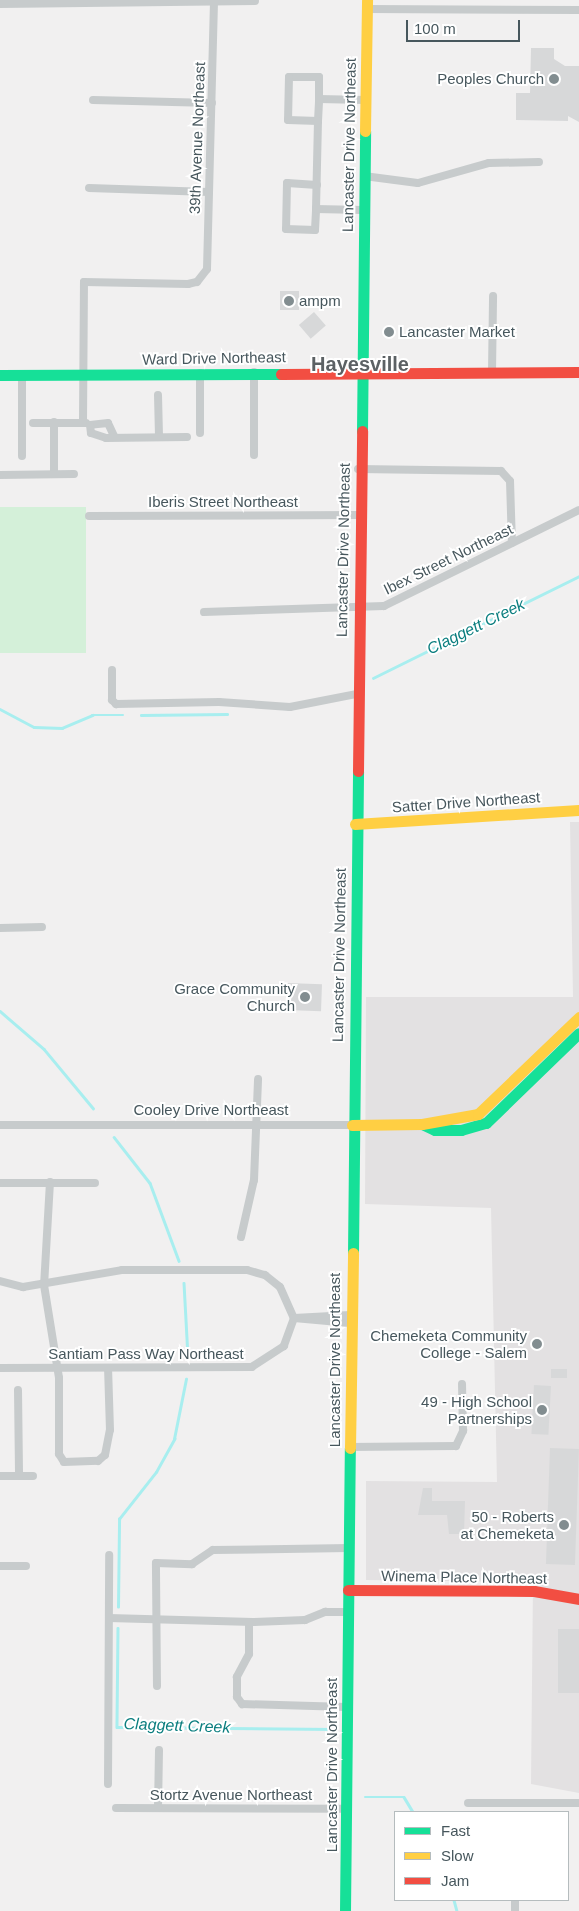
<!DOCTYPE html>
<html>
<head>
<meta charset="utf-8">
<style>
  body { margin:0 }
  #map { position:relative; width:579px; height:1911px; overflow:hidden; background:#f1f0f0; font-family:Arial,sans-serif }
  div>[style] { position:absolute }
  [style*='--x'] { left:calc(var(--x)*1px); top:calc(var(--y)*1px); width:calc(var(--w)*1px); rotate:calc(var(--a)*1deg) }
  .education>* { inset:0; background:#e3e1e2 }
  .green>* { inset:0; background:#d4f0d9; transform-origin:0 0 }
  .stream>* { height:2.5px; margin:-1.25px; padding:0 1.25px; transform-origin:1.25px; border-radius:1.25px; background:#a8eeef }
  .building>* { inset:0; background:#d7d8d9; transform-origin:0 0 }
  .street>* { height:8px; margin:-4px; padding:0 4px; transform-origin:4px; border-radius:4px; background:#c7cbcc }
  .fast>* { height:11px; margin:-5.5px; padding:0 5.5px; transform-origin:5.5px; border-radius:5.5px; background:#16e098 }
  .slow>* { height:11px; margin:-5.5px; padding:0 5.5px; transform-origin:5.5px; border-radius:5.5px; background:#ffcf43 }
  .jam>* { height:11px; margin:-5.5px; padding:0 5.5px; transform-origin:5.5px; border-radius:5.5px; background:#f24e42 }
  .dots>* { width:14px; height:14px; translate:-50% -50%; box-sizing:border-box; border:2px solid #fff; border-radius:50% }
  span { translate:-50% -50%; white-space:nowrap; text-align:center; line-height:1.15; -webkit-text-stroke:4px #fff; paint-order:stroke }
  .poi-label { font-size:15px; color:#47575d }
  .right { translate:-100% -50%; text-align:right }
  .left { translate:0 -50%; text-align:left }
  .street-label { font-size:15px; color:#47575d }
  .water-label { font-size:16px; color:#0b7e7f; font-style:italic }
  .district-label { font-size:20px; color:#5c6164; font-weight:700 }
  .legend { position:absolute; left:394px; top:1811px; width:175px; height:90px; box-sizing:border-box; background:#fff; border:1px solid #b5bcbe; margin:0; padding:6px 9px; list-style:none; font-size:15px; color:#47575d }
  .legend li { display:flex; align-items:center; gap:10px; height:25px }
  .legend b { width:25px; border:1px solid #b5bcbe }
  .scale { position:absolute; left:406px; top:20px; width:114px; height:22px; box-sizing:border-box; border:2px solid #47575d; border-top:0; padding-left:6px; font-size:15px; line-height:18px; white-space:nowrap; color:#47575d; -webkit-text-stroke:4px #fff; paint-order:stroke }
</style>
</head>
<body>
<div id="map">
  <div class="education">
    <i style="clip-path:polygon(570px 822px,579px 822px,579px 1793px,531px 1784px,533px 1582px,366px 1580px,366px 1481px,497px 1482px,491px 1208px,365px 1204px,366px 997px,573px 997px)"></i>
  </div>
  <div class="green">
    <i style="left:86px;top:507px;width:146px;height:86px;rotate:90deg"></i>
  </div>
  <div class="stream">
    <i style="--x:373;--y:678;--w:230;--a:-26.3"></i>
    <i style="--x:0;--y:709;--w:38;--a:28"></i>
    <i style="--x:34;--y:727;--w:28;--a:2"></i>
    <i style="--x:62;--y:728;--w:33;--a:-23"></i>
    <i style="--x:92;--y:715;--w:31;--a:0"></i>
    <i style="--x:141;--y:715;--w:86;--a:-0.7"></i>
    <i style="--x:0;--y:1011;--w:58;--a:40.8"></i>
    <i style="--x:44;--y:1049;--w:77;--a:50.3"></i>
    <i style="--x:114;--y:1137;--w:58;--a:52"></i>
    <i style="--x:150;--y:1183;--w:83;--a:69.6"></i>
    <i style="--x:184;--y:1283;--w:74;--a:86.9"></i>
    <i style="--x:118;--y:1607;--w:88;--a:-89.3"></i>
    <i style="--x:119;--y:1519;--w:60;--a:-51.8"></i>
    <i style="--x:156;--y:1472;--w:38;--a:-61"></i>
    <i style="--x:174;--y:1439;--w:61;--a:-78.7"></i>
    <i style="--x:118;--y:1628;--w:99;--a:90.6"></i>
    <i style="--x:117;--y:1727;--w:217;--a:0.5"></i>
    <i style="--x:365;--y:1797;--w:39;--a:0"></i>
    <i style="--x:404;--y:1797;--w:17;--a:59"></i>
    <i style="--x:454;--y:1900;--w:11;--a:75"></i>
  </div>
  <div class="building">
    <i style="clip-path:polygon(531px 48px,554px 48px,554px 59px,565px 66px,579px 66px,579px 122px,568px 116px,568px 121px,516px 120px,516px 93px,530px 93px)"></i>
    <i style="left:280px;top:291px;width:19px;height:19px"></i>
    <i style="left:314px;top:312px;width:18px;height:20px;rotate:49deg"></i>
    <i style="left:287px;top:983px;width:35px;height:27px;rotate:2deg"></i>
    <i style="left:551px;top:1369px;width:16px;height:9px"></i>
    <i style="left:534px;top:1385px;width:17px;height:49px;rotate:3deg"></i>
    <i style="left:550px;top:1448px;width:29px;height:116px;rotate:2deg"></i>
    <i style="clip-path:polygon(423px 1488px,432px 1488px,432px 1501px,465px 1501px,464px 1534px,449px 1534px,447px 1515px,418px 1515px)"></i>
    <i style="left:558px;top:1629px;width:21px;height:64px"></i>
  </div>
  <div class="street">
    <i style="--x:0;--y:4;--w:255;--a:-0.7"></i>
    <i style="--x:367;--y:9;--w:212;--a:0.3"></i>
    <i style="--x:319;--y:99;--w:46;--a:1.2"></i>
    <i style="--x:93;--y:100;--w:119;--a:1.4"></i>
    <i style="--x:364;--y:176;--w:54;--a:7.4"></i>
    <i style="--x:418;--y:183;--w:74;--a:-15.7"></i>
    <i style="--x:489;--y:163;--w:50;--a:-1.1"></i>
    <i style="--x:317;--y:185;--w:30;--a:-176"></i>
    <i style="--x:287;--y:183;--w:46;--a:91.2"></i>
    <i style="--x:286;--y:229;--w:29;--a:2"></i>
    <i style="--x:315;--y:230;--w:21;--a:-87"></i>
    <i style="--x:316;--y:209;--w:88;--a:-88.7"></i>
    <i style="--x:318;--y:121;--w:22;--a:-87"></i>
    <i style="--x:319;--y:99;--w:22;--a:-90"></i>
    <i style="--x:319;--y:77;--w:30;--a:180"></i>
    <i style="--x:289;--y:77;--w:43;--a:91.3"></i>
    <i style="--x:288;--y:120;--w:30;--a:2"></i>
    <i style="--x:89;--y:188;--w:120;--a:1.9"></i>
    <i style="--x:316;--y:209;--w:46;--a:1.2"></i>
    <i style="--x:492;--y:372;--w:76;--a:-89.2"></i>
    <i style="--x:22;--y:375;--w:81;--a:90"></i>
    <i style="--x:158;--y:395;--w:42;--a:88.6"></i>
    <i style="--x:54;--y:422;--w:52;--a:90"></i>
    <i style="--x:83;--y:422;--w:140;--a:-89.6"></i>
    <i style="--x:84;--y:282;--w:104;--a:1.1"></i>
    <i style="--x:188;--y:284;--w:9;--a:-13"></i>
    <i style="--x:197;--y:282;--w:16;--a:-52"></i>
    <i style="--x:207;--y:269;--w:269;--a:-88.5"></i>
    <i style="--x:33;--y:423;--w:53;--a:0"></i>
    <i style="--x:200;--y:433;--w:60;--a:-90"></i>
    <i style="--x:114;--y:436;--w:14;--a:-115"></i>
    <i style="--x:108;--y:423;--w:18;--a:174"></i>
    <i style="--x:90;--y:425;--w:8;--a:83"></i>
    <i style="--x:91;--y:433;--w:16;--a:18"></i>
    <i style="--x:106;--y:438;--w:81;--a:-0.7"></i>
    <i style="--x:254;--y:455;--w:83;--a:-90"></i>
    <i style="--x:358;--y:469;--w:143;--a:0.8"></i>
    <i style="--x:501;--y:471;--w:13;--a:48"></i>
    <i style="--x:510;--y:481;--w:62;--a:88.2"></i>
    <i style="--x:0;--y:475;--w:74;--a:-0.8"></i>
    <i style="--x:89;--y:516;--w:269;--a:-0.2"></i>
    <i style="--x:204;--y:612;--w:180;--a:-1.9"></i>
    <i style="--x:384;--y:606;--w:217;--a:-26.2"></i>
    <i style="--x:112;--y:670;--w:30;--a:90"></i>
    <i style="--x:112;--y:700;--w:6;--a:45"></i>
    <i style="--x:116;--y:704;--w:103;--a:-1.1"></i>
    <i style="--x:219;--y:702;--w:71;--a:4"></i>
    <i style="--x:290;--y:707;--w:67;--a:-11.1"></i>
    <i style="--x:0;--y:928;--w:42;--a:-1.4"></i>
    <i style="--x:0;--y:1125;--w:352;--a:0"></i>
    <i style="--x:50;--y:1182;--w:103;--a:93.3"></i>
    <i style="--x:44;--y:1285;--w:94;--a:80.8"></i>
    <i style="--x:59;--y:1378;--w:76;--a:90"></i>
    <i style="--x:59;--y:1454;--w:9;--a:58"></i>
    <i style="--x:64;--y:1462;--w:34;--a:-2"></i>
    <i style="--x:98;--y:1461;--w:9;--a:-41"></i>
    <i style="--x:105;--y:1455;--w:25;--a:-79"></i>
    <i style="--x:110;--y:1430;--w:62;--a:-91.8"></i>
    <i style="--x:0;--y:1183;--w:95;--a:0"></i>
    <i style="--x:241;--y:1237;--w:58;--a:-77.2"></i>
    <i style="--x:254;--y:1180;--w:101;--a:-87.7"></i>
    <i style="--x:0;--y:1281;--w:24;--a:15"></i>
    <i style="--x:23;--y:1287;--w:100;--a:-9.7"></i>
    <i style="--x:122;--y:1270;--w:125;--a:0"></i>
    <i style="--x:247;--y:1270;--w:19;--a:16"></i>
    <i style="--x:265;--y:1275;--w:19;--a:39"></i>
    <i style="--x:280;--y:1287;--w:34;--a:66"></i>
    <i style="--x:294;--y:1318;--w:30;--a:110"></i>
    <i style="--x:284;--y:1346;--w:38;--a:147"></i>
    <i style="--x:252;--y:1367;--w:252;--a:179.8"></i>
    <i style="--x:294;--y:1318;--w:56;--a:5.1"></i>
    <i style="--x:294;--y:1318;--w:56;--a:-3.1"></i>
    <i style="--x:18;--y:1390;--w:86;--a:89.3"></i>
    <i style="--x:349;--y:1447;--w:107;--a:-0.5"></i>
    <i style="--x:456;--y:1446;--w:17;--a:-65"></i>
    <i style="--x:463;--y:1431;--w:47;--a:-91.2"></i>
    <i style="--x:0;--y:1476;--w:33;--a:0"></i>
    <i style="--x:0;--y:1566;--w:26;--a:0"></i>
    <i style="--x:109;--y:1618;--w:144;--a:1.6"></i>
    <i style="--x:253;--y:1622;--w:52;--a:-2.2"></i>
    <i style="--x:305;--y:1620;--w:22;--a:-22"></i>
    <i style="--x:325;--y:1612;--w:23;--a:0"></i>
    <i style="--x:249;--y:1622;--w:32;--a:90"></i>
    <i style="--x:249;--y:1654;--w:26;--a:118"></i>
    <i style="--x:237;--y:1677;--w:20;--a:90"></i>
    <i style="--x:237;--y:1697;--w:9;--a:54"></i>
    <i style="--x:242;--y:1704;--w:105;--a:1.6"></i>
    <i style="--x:157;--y:1686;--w:123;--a:-90.5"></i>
    <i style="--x:156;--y:1563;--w:36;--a:2"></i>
    <i style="--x:192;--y:1564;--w:25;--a:-34"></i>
    <i style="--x:213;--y:1550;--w:136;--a:-0.8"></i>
    <i style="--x:108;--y:1784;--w:229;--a:-89.7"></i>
    <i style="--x:468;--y:1803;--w:111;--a:0"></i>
    <i style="--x:116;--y:1808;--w:230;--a:0.2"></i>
    <i style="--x:158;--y:1808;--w:58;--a:-89"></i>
    <i style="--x:515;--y:1911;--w:11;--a:-90"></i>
  </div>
  <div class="fast">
    <i style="--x:0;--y:375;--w:281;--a:-0.2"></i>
    <i style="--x:362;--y:431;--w:300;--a:-89.4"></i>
    <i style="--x:422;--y:1124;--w:14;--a:25"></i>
    <i style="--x:435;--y:1130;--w:26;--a:0"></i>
    <i style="--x:461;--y:1130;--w:26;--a:-16"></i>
    <i style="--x:486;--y:1123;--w:129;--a:-44.1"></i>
    <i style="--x:353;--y:1253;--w:482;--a:-89.4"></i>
    <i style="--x:345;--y:1911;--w:463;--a:-89.4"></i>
  </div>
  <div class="slow">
    <i style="--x:365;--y:131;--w:131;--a:-89.1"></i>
    <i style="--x:355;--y:824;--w:224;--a:-3.6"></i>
    <i style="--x:352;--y:1125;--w:70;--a:-0.8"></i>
    <i style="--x:422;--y:1124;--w:57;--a:-10.1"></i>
    <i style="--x:478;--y:1114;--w:140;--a:-43.8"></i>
    <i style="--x:350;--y:1448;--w:195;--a:-89.1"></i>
  </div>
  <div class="jam">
    <i style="--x:281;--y:374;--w:298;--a:-0.4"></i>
    <i style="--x:358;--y:771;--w:340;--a:-89.3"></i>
    <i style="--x:348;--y:1590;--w:186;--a:0.3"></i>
    <i style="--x:534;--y:1591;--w:46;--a:10.1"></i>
  </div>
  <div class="dots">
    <i style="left:554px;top:79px;background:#828d90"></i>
    <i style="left:289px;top:301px;background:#828d90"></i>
    <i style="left:389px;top:332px;background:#828d90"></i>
    <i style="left:305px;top:997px;background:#828d90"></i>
    <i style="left:537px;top:1344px;background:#828d90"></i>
    <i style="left:542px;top:1410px;background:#828d90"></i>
    <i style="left:564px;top:1525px;background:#828d90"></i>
  </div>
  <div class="poi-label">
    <span class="right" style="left:544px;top:79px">Peoples Church</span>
    <span class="left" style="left:299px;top:301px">ampm</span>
    <span class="left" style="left:399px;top:332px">Lancaster Market</span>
    <span class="right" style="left:295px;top:997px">Grace Community<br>Church</span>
    <span class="right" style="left:527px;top:1344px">Chemeketa Community<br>College - Salem</span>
    <span class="right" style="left:532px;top:1410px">49 - High School<br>Partnerships</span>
    <span class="right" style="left:554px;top:1525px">50 - Roberts<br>at Chemeketa</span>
  </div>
  <div class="street-label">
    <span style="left:197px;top:138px;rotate:-88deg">39th Avenue Northeast</span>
    <span style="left:349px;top:145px;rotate:-89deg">Lancaster Drive Northeast</span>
    <span style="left:214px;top:358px;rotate:-1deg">Ward Drive Northeast</span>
    <span style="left:223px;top:502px">Iberis Street Northeast</span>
    <span style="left:343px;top:550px;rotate:-89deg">Lancaster Drive Northeast</span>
    <span style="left:448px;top:559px;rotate:-26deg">Ibex Street Northeast</span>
    <span style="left:466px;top:802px;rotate:-4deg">Satter Drive Northeast</span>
    <span style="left:339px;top:955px;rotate:-89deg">Lancaster Drive Northeast</span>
    <span style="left:211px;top:1110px">Cooley Drive Northeast</span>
    <span style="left:146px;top:1354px">Santiam Pass Way Northeast</span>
    <span style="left:335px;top:1360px;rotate:-90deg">Lancaster Drive Northeast</span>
    <span style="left:464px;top:1577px;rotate:1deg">Winema Place Northeast</span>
    <span style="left:332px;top:1765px;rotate:-90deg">Lancaster Drive Northeast</span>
    <span style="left:231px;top:1795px">Stortz Avenue Northeast</span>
  </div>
  <div class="water-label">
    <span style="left:476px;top:627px;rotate:-26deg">Claggett Creek</span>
    <span style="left:177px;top:1726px;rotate:2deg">Claggett Creek</span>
  </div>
  <div class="district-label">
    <span style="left:360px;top:364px">Hayesville</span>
  </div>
  <ul class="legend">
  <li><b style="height:6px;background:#16e098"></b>Fast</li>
  <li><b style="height:6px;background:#ffcf43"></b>Slow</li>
  <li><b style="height:6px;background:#f24e42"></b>Jam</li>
  </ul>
  <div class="scale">100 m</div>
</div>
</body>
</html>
